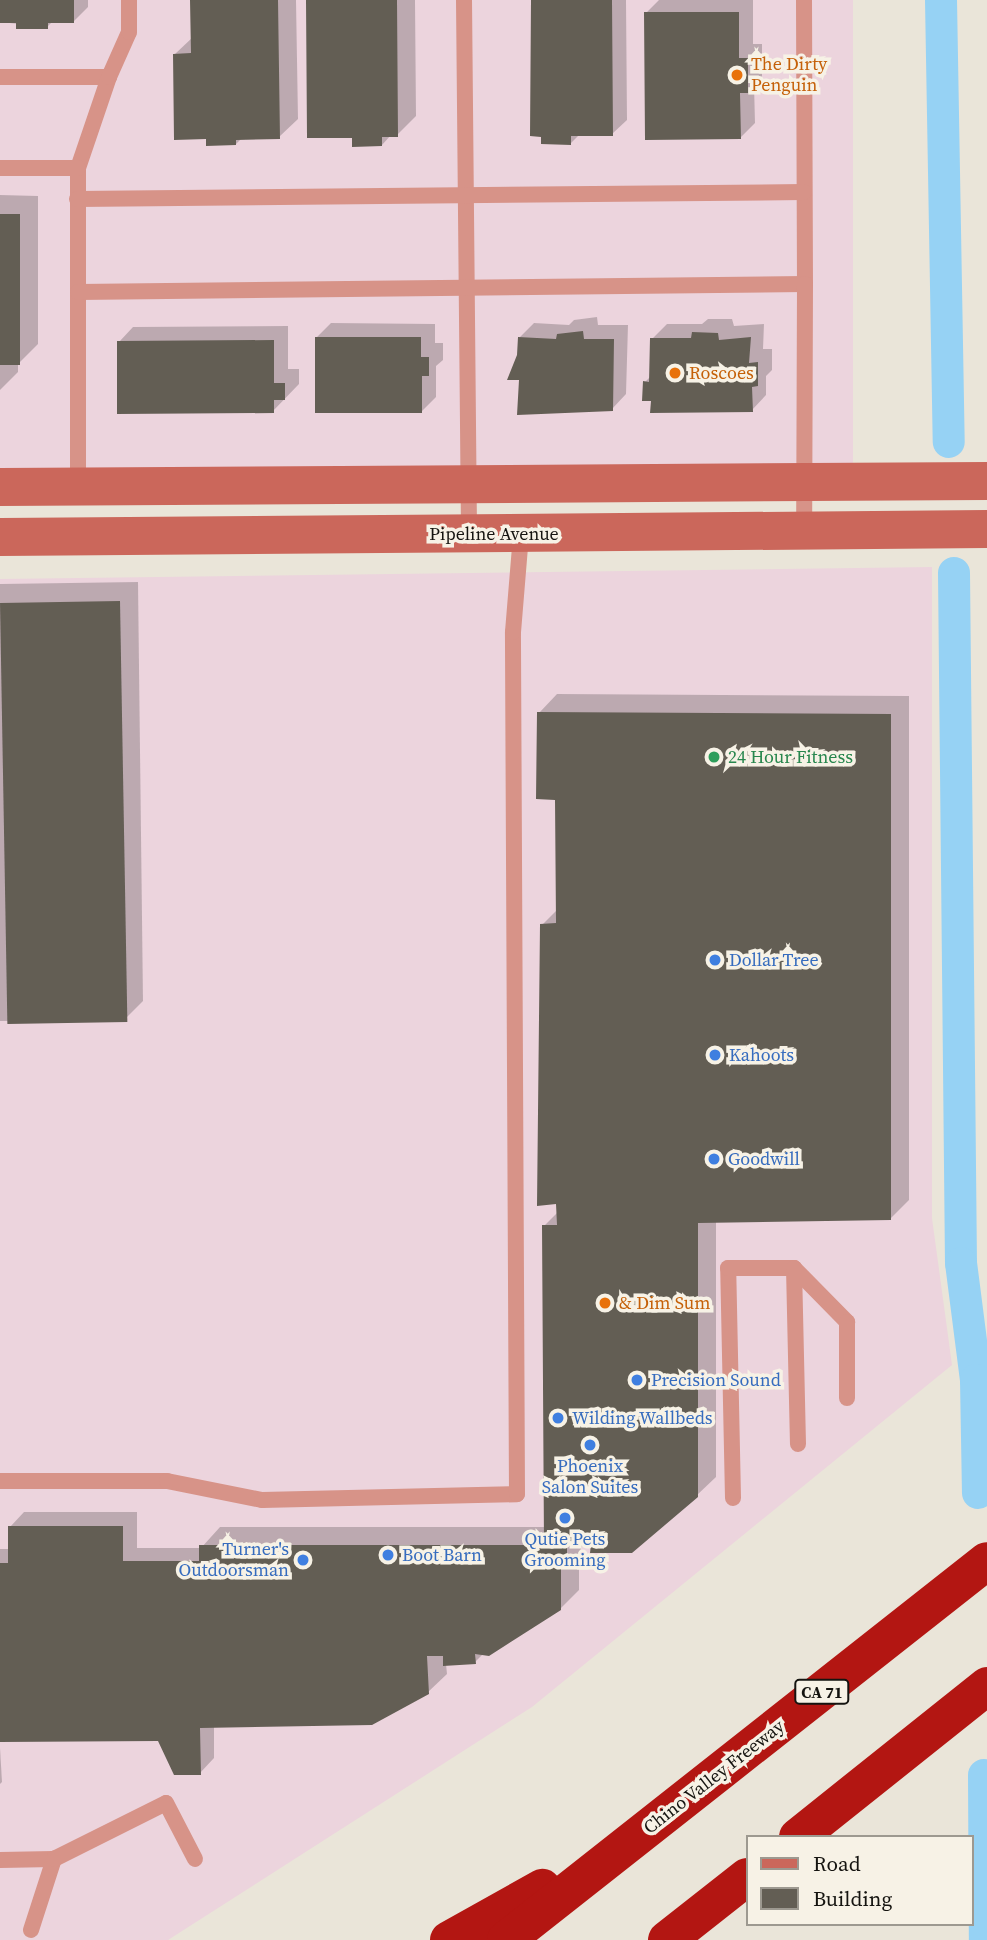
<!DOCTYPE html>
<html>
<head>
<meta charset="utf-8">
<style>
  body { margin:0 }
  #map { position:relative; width:987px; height:1940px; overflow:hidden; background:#eae5d9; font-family:"Source Serif 4",serif }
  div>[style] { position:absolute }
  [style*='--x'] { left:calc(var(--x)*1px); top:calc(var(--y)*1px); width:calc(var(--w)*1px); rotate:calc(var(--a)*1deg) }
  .commercial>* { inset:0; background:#ecd4dd; transform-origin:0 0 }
  .shadow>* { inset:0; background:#0003 }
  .canal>* { height:32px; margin:-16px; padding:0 16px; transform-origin:16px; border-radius:16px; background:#96d2f4 }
  .building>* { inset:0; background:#635e54; transform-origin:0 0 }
  .lane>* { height:16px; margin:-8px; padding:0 8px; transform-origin:8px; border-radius:8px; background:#d79388 }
  .secondary>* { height:38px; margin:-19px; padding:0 19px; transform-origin:19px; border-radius:19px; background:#cb675b }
  .highway>* { height:38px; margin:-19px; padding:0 19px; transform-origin:19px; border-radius:19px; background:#b31612 }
  .dots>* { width:19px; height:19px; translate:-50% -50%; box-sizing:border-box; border:4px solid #f7f2e6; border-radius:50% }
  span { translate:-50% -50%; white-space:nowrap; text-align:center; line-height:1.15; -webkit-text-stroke:7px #f7f2e6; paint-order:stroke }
  .shield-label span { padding:2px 5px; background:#f7f2e6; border:2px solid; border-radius:5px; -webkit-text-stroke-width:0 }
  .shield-label { font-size:16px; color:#151410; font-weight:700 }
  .food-label { font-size:18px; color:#c56008 }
  .left { translate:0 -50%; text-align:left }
  .street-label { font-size:18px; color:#151410 }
  .leisure-label { font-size:18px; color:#27864d }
  .shop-label { font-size:18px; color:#366cbe }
  .right { translate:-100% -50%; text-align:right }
  .legend { position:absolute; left:746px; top:1835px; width:228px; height:91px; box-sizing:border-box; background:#f7f2e6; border:2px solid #9d9990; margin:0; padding:9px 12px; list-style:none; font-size:21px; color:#151410 }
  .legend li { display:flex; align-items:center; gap:14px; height:35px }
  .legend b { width:35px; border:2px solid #9d9990 }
</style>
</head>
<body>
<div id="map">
  <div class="commercial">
    <i style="left:0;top:0;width:853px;height:500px"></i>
    <i style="clip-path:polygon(932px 567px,932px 1218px,952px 1365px,532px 1707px,168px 1940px,0 1940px,0 579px)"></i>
  </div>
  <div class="shadow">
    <i style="clip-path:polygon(0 0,88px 0,88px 7px,73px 22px,52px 22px,47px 27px,0 22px)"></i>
    <i style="clip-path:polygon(192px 0,296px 0,298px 119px,279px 137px,242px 138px,236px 144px,175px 54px,193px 37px)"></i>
    <i style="clip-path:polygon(308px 0,415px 0,416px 116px,397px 135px,391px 135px,382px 145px,353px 136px)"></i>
    <i style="clip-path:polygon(533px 0,626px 0,627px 120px,612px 134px,580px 134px,571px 143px)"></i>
    <i style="clip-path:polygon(659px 0,753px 0,753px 44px,762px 44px,762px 76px,754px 84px,755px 123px,741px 137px,646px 13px)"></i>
    <i style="clip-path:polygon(0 195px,38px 196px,38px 344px,18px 364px,18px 372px,0 390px)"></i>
    <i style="clip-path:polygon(597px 317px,598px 325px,628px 325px,626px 394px,612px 409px,521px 378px,519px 338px,534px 323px,569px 325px,574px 320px)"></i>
    <i style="clip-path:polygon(708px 319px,732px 319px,734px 326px,764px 324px,763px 349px,772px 349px,772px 370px,766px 376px,766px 395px,752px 410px,653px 400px,645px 382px,651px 376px,652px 339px,667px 324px,702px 324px)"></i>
    <i style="clip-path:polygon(331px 323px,435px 324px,435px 343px,443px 343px,443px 360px,436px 366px,436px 397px,422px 411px,316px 338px)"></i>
    <i style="clip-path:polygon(288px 326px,288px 369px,299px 369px,299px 384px,273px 411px,119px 342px,133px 327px)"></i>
    <i style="clip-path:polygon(138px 582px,143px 1001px,124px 1020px,0 1021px,0 584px)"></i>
    <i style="clip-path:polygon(557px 694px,909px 696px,909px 1200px,890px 1219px,716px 1221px,716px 1477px,696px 1496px,593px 1542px,585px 1542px,579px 1552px,579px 1590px,560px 1609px,484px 1653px,475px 1662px,446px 1664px,447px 1674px,427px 1693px,214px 1726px,214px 1758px,200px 1773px,160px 1739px,0 1741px,0 1549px,10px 1549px,10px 1527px,24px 1512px,137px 1512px,137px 1548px,201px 1548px,220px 1527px,546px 1527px,544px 1226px,558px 1212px,542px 925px,558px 909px,557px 798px,539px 713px)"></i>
    <i style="clip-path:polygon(0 1748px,2px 1782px,0 1784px)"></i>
  </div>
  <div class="canal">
    <i style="--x:941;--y:0;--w:442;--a:89"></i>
    <i style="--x:954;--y:573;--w:690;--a:89.42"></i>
    <i style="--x:961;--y:1263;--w:118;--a:82.7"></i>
    <i style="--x:976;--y:1380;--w:113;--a:89"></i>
    <i style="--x:984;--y:1775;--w:165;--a:89.7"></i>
  </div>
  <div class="building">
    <i style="clip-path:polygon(0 0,74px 0,74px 23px,48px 23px,48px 29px,16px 29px,16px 23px,0 23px)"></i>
    <i style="clip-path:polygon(190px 0,278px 0,280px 139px,236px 140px,236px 145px,206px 146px,206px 139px,174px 140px,173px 54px,191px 53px)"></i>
    <i style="clip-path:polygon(306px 0,397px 0,398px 137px,382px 137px,382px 146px,352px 147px,352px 138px,307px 138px)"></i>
    <i style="clip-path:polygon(531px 0,612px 0,613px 136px,571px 136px,571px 145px,541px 144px,541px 137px,530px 136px)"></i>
    <i style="clip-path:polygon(644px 12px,739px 12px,739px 58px,748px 58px,748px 93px,740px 93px,741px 139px,645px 140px)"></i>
    <i style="left:0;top:214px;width:20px;height:151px"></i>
    <i style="clip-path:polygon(583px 331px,584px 339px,614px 339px,613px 411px,517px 415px,519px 380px,507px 380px,517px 355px,518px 337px,556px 339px,557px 334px)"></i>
    <i style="clip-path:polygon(692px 332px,718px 333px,719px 340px,751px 337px,749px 363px,758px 362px,758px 386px,752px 387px,753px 412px,650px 413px,651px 401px,642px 401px,643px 381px,649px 382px,650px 338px,691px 338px)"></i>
    <i style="clip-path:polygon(315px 337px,421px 337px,421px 357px,429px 357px,429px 376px,422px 376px,422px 413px,315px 413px)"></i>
    <i style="clip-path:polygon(274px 340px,274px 383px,285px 383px,285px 400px,274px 400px,274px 413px,117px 414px,117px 341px)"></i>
    <i style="left:120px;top:601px;width:421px;height:120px;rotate:89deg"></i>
    <i style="clip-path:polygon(537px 712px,891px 714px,891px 1220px,698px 1223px,698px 1497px,632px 1553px,590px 1553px,591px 1544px,567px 1544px,567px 1566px,561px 1566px,561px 1610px,489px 1656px,475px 1654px,476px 1664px,443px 1666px,443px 1656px,427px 1656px,429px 1694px,372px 1725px,200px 1728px,201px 1775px,174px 1775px,158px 1741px,0 1742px,0 1563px,8px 1563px,8px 1526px,123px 1526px,123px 1561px,199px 1561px,199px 1545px,544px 1545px,542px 1225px,557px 1225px,556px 1204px,537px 1206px,540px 924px,556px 923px,555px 800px,536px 799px)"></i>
  </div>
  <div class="lane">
    <i style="--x:464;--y:0;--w:533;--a:89.46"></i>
    <i style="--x:804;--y:0;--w:284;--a:89.8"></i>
    <i style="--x:0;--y:77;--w:109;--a:0"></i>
    <i style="--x:109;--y:77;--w:96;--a:108.8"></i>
    <i style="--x:78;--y:168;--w:319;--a:90"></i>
    <i style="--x:109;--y:77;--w:49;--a:-66"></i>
    <i style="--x:129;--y:32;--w:32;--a:-90"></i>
    <i style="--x:0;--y:168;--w:78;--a:0"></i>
    <i style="--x:77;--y:199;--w:727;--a:-0.55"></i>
    <i style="--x:78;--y:292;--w:727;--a:-0.63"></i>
    <i style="--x:805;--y:284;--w:245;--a:90.2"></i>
    <i style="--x:794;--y:1268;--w:176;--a:88.7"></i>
    <i style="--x:0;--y:1481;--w:167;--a:0"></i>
    <i style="--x:167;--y:1481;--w:97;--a:11.3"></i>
    <i style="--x:262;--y:1500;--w:255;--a:-1.3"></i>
    <i style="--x:517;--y:1494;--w:862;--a:-90.27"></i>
    <i style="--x:513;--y:632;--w:97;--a:-85.3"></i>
    <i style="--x:733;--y:1498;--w:230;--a:-91.2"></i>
    <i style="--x:728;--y:1268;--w:66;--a:0"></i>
    <i style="--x:794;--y:1268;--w:76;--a:45.5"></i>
    <i style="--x:847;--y:1322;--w:76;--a:90"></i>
    <i style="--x:0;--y:1860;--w:54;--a:-1.1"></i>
    <i style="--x:31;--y:1930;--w:75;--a:-72.1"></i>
    <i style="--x:54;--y:1859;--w:125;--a:-26.6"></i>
    <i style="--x:166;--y:1803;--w:63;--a:62.6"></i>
  </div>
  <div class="secondary">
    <i style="--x:0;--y:487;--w:987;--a:-0.35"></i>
    <i style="--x:0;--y:537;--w:987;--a:-0.46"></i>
  </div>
  <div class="highway">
    <i style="--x:798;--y:1837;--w:242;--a:-38.6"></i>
    <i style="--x:449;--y:1940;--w:107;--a:-29.2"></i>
    <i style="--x:506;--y:1940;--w:612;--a:-38.24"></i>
    <i style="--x:667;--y:1940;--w:102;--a:-38.2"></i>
  </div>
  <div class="dots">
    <i style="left:737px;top:75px;background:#e8710a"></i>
    <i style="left:675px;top:373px;background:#e8710a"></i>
    <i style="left:714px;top:757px;background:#2e9e5b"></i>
    <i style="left:715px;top:960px;background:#3f7fe0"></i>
    <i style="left:715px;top:1055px;background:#3f7fe0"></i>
    <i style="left:714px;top:1159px;background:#3f7fe0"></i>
    <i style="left:605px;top:1303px;background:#e8710a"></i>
    <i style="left:637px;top:1380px;background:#3f7fe0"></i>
    <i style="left:558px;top:1418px;background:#3f7fe0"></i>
    <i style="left:590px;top:1445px;background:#3f7fe0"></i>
    <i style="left:565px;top:1518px;background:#3f7fe0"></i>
    <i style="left:388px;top:1555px;background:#3f7fe0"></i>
    <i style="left:303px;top:1560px;background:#3f7fe0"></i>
  </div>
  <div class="shield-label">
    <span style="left:822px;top:1692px">CA 71</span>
  </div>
  <div class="food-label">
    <span class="left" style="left:751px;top:75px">The Dirty<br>Penguin</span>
    <span class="left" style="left:689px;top:373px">Roscoes</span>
    <span class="left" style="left:619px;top:1303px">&amp; Dim Sum</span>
  </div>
  <div class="street-label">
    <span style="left:494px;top:534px">Pipeline Avenue</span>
    <span style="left:714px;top:1777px;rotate:-38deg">Chino Valley Freeway</span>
  </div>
  <div class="leisure-label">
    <span class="left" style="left:728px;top:757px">24 Hour Fitness</span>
  </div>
  <div class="shop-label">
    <span class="left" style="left:729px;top:960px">Dollar Tree</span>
    <span class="left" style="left:729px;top:1055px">Kahoots</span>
    <span class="left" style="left:728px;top:1159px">Goodwill</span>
    <span class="left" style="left:651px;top:1380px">Precision Sound</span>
    <span class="left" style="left:572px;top:1418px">Wilding Wallbeds</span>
    <span style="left:590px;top:1477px">Phoenix<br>Salon Suites</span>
    <span style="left:565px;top:1550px">Qutie Pets<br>Grooming</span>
    <span class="right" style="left:289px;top:1560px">Turner's<br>Outdoorsman</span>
    <span class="left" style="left:402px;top:1555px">Boot Barn</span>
  </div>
  <ul class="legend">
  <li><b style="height:9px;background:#cb675b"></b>Road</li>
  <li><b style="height:19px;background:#635e54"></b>Building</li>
  </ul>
</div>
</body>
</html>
